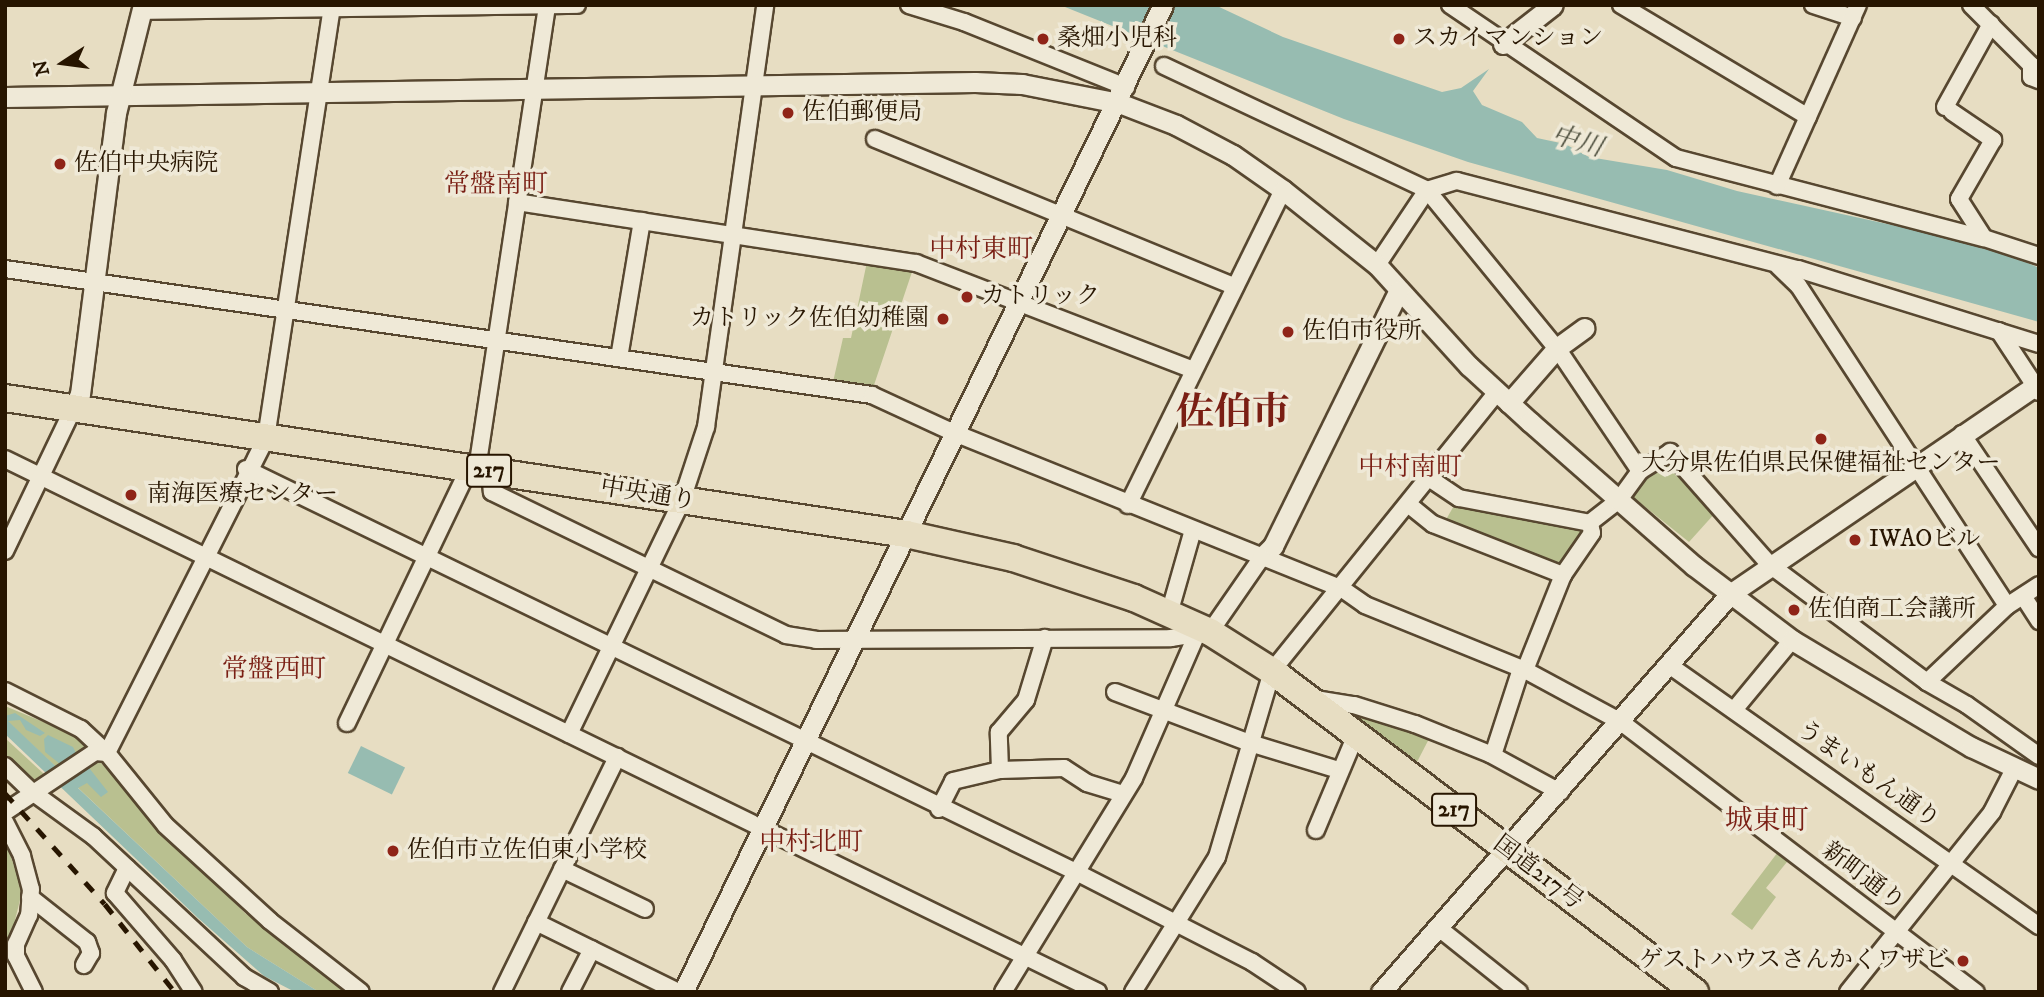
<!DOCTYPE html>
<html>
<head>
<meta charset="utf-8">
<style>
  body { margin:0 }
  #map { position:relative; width:2044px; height:997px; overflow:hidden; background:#e7ddc2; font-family:"IM FELL DW Pica","Noto Serif JP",serif }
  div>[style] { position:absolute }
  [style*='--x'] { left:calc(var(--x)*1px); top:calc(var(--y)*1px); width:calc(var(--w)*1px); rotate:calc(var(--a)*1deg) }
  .green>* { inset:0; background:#b9c090 }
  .water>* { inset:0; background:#97bcb1; transform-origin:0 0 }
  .roads { filter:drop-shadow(2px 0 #574730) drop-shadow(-2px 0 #574730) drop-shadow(0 2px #574730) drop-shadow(0 -2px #574730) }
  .minor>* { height:16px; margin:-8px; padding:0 8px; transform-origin:8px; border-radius:8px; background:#efe9d7 }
  .tertiary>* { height:19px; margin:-9.5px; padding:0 9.5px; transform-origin:9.5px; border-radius:9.5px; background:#efe9d7 }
  .trunk>* { height:26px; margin:-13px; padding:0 13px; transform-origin:13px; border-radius:13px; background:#e7ddc2 }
  .rail>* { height:4.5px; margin-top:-2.25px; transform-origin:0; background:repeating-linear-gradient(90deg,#271500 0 12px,transparent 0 24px) }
  .dots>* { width:19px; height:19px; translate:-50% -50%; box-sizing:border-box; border:4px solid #efe9d7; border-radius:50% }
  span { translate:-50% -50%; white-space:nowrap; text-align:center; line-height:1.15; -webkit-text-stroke:7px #efe9d7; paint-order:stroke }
  .shield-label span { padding:2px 5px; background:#efe9d7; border:2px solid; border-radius:5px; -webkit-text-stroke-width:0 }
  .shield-label { font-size:23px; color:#271500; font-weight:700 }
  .poi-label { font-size:24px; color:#271500 }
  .left { translate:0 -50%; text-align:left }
  .right { translate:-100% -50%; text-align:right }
  .street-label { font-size:24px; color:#271500 }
  .water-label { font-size:26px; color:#4e4f3e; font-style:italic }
  .neighbourhood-label { font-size:26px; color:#7a1f14 }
  .quarter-label { font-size:28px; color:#7a1f14 }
  .town-label { font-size:38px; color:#7a1f14; font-weight:700 }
  .frame { position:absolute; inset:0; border:7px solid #271500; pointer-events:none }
  .north { position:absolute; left:28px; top:28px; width:70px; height:70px; -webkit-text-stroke:5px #efe9d7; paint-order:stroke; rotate:257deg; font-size:19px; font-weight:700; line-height:28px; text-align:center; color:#271500 }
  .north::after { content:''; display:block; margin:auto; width:24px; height:32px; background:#271500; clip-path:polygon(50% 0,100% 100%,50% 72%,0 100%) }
</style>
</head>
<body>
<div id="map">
  <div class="green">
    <i style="clip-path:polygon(868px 257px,914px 266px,873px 388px,833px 382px,843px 338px,851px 338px)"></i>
    <i style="clip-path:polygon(1669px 458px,1716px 512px,1689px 542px,1629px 494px)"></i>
    <i style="clip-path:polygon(1456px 502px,1586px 525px,1589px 532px,1562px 572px,1443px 525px)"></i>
    <i style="clip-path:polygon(5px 706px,77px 736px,158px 827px,246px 914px,349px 992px,319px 992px,247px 947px,5px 719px)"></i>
    <i style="clip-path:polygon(1353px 709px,1431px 735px,1417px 762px,1350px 715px)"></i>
    <i style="clip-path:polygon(5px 738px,44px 774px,30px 782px,5px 758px)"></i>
    <i style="clip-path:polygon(5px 837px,22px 892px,5px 960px)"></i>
    <i style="clip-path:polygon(1781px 848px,1791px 857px,1766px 888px,1776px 897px,1752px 930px,1731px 914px)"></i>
  </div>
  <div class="water">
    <i style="clip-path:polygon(1060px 5px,1215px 5px,1283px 37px,1442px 92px,1461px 88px,1489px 69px,1473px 91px,1482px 105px,1522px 122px,1537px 138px,1565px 144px,1589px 157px,1667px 170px,1737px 191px,1992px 247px,2039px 268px,2039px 322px,1468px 162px,1344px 119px)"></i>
    <i style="clip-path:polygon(15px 713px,45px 733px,40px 736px,26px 730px,20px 720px,8px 721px,68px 778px,86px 764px,108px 792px,101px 797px,87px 783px,78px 788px,247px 947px,319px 992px,295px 992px,264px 976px,198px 918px,5px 734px,5px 716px)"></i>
    <i style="clip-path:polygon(48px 735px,73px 747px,76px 753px,60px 764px,45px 752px,44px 739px)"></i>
    <i style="left:361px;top:746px;width:49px;height:30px;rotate:26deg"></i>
  </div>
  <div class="roads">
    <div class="minor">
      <i style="--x:909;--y:5;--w:58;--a:17.2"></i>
      <i style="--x:964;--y:22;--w:175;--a:21.9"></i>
      <i style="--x:1450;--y:5;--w:273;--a:34.1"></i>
      <i style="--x:1676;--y:158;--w:318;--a:14.6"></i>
      <i style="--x:1984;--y:238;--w:58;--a:18.1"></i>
      <i style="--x:1621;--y:5;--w:218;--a:30.9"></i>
      <i style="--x:1813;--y:5;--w:42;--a:18"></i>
      <i style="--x:1971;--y:5;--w:85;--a:45"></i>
      <i style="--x:2031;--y:65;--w:12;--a:90"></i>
      <i style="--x:2031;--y:77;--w:9;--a:21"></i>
      <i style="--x:142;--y:11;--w:435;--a:-0.8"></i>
      <i style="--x:1164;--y:66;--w:291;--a:25.2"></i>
      <i style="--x:1427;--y:190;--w:208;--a:50.7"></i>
      <i style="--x:1559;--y:351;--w:145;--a:56"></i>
      <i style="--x:1640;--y:471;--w:36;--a:126"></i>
      <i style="--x:1619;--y:500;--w:37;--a:142"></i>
      <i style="--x:1590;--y:523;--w:10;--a:79"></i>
      <i style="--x:1592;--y:533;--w:51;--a:124.6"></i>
      <i style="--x:1563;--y:575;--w:102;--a:111.8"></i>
      <i style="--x:1945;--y:107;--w:95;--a:-61"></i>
      <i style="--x:1952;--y:112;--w:50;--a:34.3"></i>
      <i style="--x:1993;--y:140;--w:68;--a:120"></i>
      <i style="--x:1959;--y:199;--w:46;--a:57.3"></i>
      <i style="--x:875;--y:139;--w:389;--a:22.3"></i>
      <i style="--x:1777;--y:186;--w:198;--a:-65.9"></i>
      <i style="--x:517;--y:202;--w:404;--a:8.7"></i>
      <i style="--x:916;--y:263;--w:297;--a:21.1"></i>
      <i style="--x:1377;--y:265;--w:90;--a:-56.3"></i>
      <i style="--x:1427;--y:190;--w:31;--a:-17"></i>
      <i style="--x:1457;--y:181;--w:352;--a:14.5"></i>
      <i style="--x:1798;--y:269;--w:252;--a:17.3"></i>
      <i style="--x:1778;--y:266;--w:28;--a:44"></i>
      <i style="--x:1798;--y:285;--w:383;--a:56.9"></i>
      <i style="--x:5;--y:269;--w:876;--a:8.27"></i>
      <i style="--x:872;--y:395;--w:88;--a:24.8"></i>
      <i style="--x:952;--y:432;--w:419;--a:21.9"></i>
      <i style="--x:1341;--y:588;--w:29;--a:35"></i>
      <i style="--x:1365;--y:605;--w:173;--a:22.1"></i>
      <i style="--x:1525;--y:670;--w:109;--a:28.4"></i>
      <i style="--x:1621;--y:722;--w:446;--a:37.3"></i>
      <i style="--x:1999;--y:331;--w:73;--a:56.7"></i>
      <i style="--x:619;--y:358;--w:139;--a:-80.5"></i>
      <i style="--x:1962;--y:434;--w:138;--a:56"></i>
      <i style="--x:5;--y:459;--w:1216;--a:26"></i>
      <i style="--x:246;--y:469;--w:923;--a:25.9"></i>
      <i style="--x:1076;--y:872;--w:198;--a:27.1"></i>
      <i style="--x:1252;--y:962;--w:54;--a:33.7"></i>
      <i style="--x:477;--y:469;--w:468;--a:-81.4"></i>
      <i style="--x:490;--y:471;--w:21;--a:85"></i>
      <i style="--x:492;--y:492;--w:327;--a:25.9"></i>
      <i style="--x:786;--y:635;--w:30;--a:9"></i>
      <i style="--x:816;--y:640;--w:355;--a:-0.3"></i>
      <i style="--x:1171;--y:638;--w:39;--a:-9"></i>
      <i style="--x:1210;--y:632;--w:91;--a:-55.3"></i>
      <i style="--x:1640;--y:471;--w:36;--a:-32"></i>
      <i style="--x:1670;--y:452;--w:151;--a:48.5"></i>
      <i style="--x:1770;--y:565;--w:196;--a:36.7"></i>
      <i style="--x:1927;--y:682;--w:46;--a:29.9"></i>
      <i style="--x:1967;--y:705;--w:88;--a:35.3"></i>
      <i style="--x:1429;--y:478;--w:36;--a:34"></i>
      <i style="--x:1459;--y:498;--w:133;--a:10.8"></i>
      <i style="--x:1408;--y:504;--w:32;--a:39"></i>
      <i style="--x:1433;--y:524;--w:140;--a:21.4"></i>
      <i style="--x:1128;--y:505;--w:351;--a:-63.8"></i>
      <i style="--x:5;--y:551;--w:157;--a:-64.4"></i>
      <i style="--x:2023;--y:596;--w:30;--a:57"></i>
      <i style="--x:1169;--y:614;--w:87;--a:-74.1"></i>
      <i style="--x:1669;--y:665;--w:453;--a:35.2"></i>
      <i style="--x:1927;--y:682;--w:110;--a:-43.5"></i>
      <i style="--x:2007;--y:606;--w:38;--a:-33"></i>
      <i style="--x:5;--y:691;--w:85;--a:26.6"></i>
      <i style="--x:81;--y:729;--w:35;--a:43"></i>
      <i style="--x:107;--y:753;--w:92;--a:51.1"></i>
      <i style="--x:165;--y:825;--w:142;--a:42.4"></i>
      <i style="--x:270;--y:921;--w:115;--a:38"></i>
      <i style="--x:1115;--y:692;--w:144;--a:20.7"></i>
      <i style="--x:1250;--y:743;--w:93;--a:16.9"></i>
      <i style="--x:1315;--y:699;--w:39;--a:9"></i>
      <i style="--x:1354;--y:705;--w:64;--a:17.3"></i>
      <i style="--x:1415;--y:724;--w:81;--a:21.8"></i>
      <i style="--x:1490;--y:754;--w:80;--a:28.5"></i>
      <i style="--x:1734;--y:710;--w:91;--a:-50.4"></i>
      <i style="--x:347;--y:723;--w:283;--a:-64.4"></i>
      <i style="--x:569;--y:734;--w:260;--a:-64.2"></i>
      <i style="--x:682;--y:500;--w:77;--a:-71.8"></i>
      <i style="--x:706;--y:427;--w:426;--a:-82"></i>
      <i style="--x:107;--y:753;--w:353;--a:-63.2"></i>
      <i style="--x:266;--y:438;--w:435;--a:-81.3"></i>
      <i style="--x:1493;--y:755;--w:90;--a:-72"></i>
      <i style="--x:5;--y:766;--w:36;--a:44"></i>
      <i style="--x:31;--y:791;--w:77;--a:36"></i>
      <i style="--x:93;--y:836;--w:207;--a:43"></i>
      <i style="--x:244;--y:977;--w:30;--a:30"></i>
      <i style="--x:1000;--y:770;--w:38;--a:-92"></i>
      <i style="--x:999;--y:732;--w:42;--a:-49.8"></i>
      <i style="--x:1026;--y:700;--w:65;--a:-73"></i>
      <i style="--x:939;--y:809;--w:31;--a:-63"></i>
      <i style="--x:953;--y:781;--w:48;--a:-13.2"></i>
      <i style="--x:1000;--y:770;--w:64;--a:-1.8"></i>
      <i style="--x:1064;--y:768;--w:27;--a:33"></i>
      <i style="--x:1087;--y:783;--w:38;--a:17"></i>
      <i style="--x:5;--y:812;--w:108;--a:-33.7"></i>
      <i style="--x:95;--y:752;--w:12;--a:5"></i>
      <i style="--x:5;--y:822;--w:38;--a:63"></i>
      <i style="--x:22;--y:856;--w:34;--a:75"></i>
      <i style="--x:31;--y:889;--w:26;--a:94"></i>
      <i style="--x:29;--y:915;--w:32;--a:114"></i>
      <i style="--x:16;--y:944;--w:12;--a:90"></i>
      <i style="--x:16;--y:956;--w:40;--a:63.4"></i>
      <i style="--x:1316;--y:830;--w:103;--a:-67.2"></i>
      <i style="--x:127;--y:868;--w:28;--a:116"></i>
      <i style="--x:115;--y:893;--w:89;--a:49.1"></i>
      <i style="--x:173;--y:960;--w:38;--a:57"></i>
      <i style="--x:562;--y:869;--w:92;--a:25.7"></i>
      <i style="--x:30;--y:897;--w:73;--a:38.3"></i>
      <i style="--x:87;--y:942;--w:12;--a:70"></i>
      <i style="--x:91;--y:953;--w:14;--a:120"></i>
      <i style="--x:536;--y:922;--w:158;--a:26.2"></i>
      <i style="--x:1440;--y:929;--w:101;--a:38.6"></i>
      <i style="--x:502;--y:992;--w:262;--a:-63.9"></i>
      <i style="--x:570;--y:992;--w:48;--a:-62.9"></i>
      <i style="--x:1003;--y:992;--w:251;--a:-58.5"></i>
      <i style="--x:1134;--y:778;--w:157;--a:-66.4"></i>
      <i style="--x:1133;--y:992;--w:159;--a:-58.1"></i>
      <i style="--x:1217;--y:857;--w:194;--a:-73.5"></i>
      <i style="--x:1272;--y:671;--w:358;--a:-51.1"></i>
      <i style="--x:1848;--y:992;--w:231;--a:-51.3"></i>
      <i style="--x:1992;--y:812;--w:48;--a:-62.9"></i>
    </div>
    <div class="tertiary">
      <i style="--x:1503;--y:44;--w:63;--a:-38"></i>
      <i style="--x:5;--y:97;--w:970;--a:-0.89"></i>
      <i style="--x:975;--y:82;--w:47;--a:2.4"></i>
      <i style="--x:1022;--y:84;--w:99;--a:11.1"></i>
      <i style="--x:1119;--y:103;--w:61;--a:21.1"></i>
      <i style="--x:1176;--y:125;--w:64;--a:27.8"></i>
      <i style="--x:1233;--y:155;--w:61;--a:35"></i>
      <i style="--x:1283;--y:190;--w:120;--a:38.6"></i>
      <i style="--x:1377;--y:265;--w:137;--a:47.7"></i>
      <i style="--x:1469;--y:366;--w:83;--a:42.6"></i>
      <i style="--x:1530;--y:422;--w:218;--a:41.3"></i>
      <i style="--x:1694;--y:566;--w:123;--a:37.1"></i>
      <i style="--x:1792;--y:640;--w:209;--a:30.9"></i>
      <i style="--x:1971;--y:747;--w:75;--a:25.2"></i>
      <i style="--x:1509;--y:403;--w:73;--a:-48.9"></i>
      <i style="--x:1557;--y:348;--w:34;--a:-36"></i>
      <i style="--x:73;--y:409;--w:17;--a:-65"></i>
      <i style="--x:80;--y:394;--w:283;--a:-82.7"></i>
      <i style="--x:116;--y:113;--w:111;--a:-76"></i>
      <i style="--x:1262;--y:557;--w:16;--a:-45"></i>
      <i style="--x:1273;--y:546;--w:285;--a:-63.8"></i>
      <i style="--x:683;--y:992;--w:1098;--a:-64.07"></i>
      <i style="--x:1381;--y:992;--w:529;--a:-48.75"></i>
      <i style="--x:1730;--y:594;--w:374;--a:-34.3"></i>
    </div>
    <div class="trunk">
      <i style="--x:5;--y:398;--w:911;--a:8.58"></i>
      <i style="--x:906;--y:534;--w:110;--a:12.6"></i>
      <i style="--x:1013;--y:558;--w:127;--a:18.3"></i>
      <i style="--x:1134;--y:598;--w:83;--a:24.1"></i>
      <i style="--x:1210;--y:632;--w:73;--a:32.2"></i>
      <i style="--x:1272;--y:671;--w:531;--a:37.19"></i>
    </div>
  </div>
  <div class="rail">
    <i style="--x:5;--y:793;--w:149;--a:48"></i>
    <i style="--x:105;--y:904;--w:112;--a:51.5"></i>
  </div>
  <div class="dots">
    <i style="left:1043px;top:39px;background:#8f2418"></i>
    <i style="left:1399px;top:39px;background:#8f2418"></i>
    <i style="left:788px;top:113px;background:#8f2418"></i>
    <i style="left:60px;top:164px;background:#8f2418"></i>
    <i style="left:967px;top:297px;background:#8f2418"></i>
    <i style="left:943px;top:319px;background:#8f2418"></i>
    <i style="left:1288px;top:332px;background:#8f2418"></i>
    <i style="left:1821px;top:439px;background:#8f2418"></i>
    <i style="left:131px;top:495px;background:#8f2418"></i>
    <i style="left:1855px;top:540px;background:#8f2418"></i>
    <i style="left:1794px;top:610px;background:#8f2418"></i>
    <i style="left:393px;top:851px;background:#8f2418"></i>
    <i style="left:1963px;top:961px;background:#8f2418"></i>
  </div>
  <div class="shield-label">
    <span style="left:489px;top:471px">217</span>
    <span style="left:1454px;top:810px">217</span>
  </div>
  <div class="poi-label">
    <span class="left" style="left:1057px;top:39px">桑畑小児科</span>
    <span class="left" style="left:1413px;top:39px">スカイマンション</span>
    <span class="left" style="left:802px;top:113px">佐伯郵便局</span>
    <span class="left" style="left:74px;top:164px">佐伯中央病院</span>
    <span class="left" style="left:981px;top:297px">カトリック</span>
    <span class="right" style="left:929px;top:319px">カトリック佐伯幼稚園</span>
    <span class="left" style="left:1302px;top:332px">佐伯市役所</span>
    <span style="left:1821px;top:464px">大分県佐伯県民保健福祉センター</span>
    <span class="left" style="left:147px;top:495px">南海医療センター</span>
    <span class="left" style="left:1869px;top:540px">IWAOビル</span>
    <span class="left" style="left:1808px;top:610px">佐伯商工会議所</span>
    <span class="left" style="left:407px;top:851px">佐伯市立佐伯東小学校</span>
    <span class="right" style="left:1949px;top:961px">ゲストハウスさんかくワザビ</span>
  </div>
  <div class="street-label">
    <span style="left:648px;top:495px;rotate:9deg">中央通り</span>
    <span style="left:1868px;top:775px;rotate:35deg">うまいもん通り</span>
    <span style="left:1538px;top:873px;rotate:37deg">国道217号</span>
    <span style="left:1863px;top:877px;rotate:37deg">新町通り</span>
  </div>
  <div class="water-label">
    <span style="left:1577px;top:142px;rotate:16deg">中川</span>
  </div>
  <div class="neighbourhood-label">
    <span style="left:496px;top:185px">常盤南町</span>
    <span style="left:981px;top:250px">中村東町</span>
    <span style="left:1410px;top:468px">中村南町</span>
    <span style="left:274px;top:670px">常盤西町</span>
    <span style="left:811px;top:843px">中村北町</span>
  </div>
  <div class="quarter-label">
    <span style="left:1767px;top:821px">城東町</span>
  </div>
  <div class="town-label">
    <span style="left:1233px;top:414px">佐伯市</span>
  </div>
  <div class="frame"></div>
  <div class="north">N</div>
</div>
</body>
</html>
